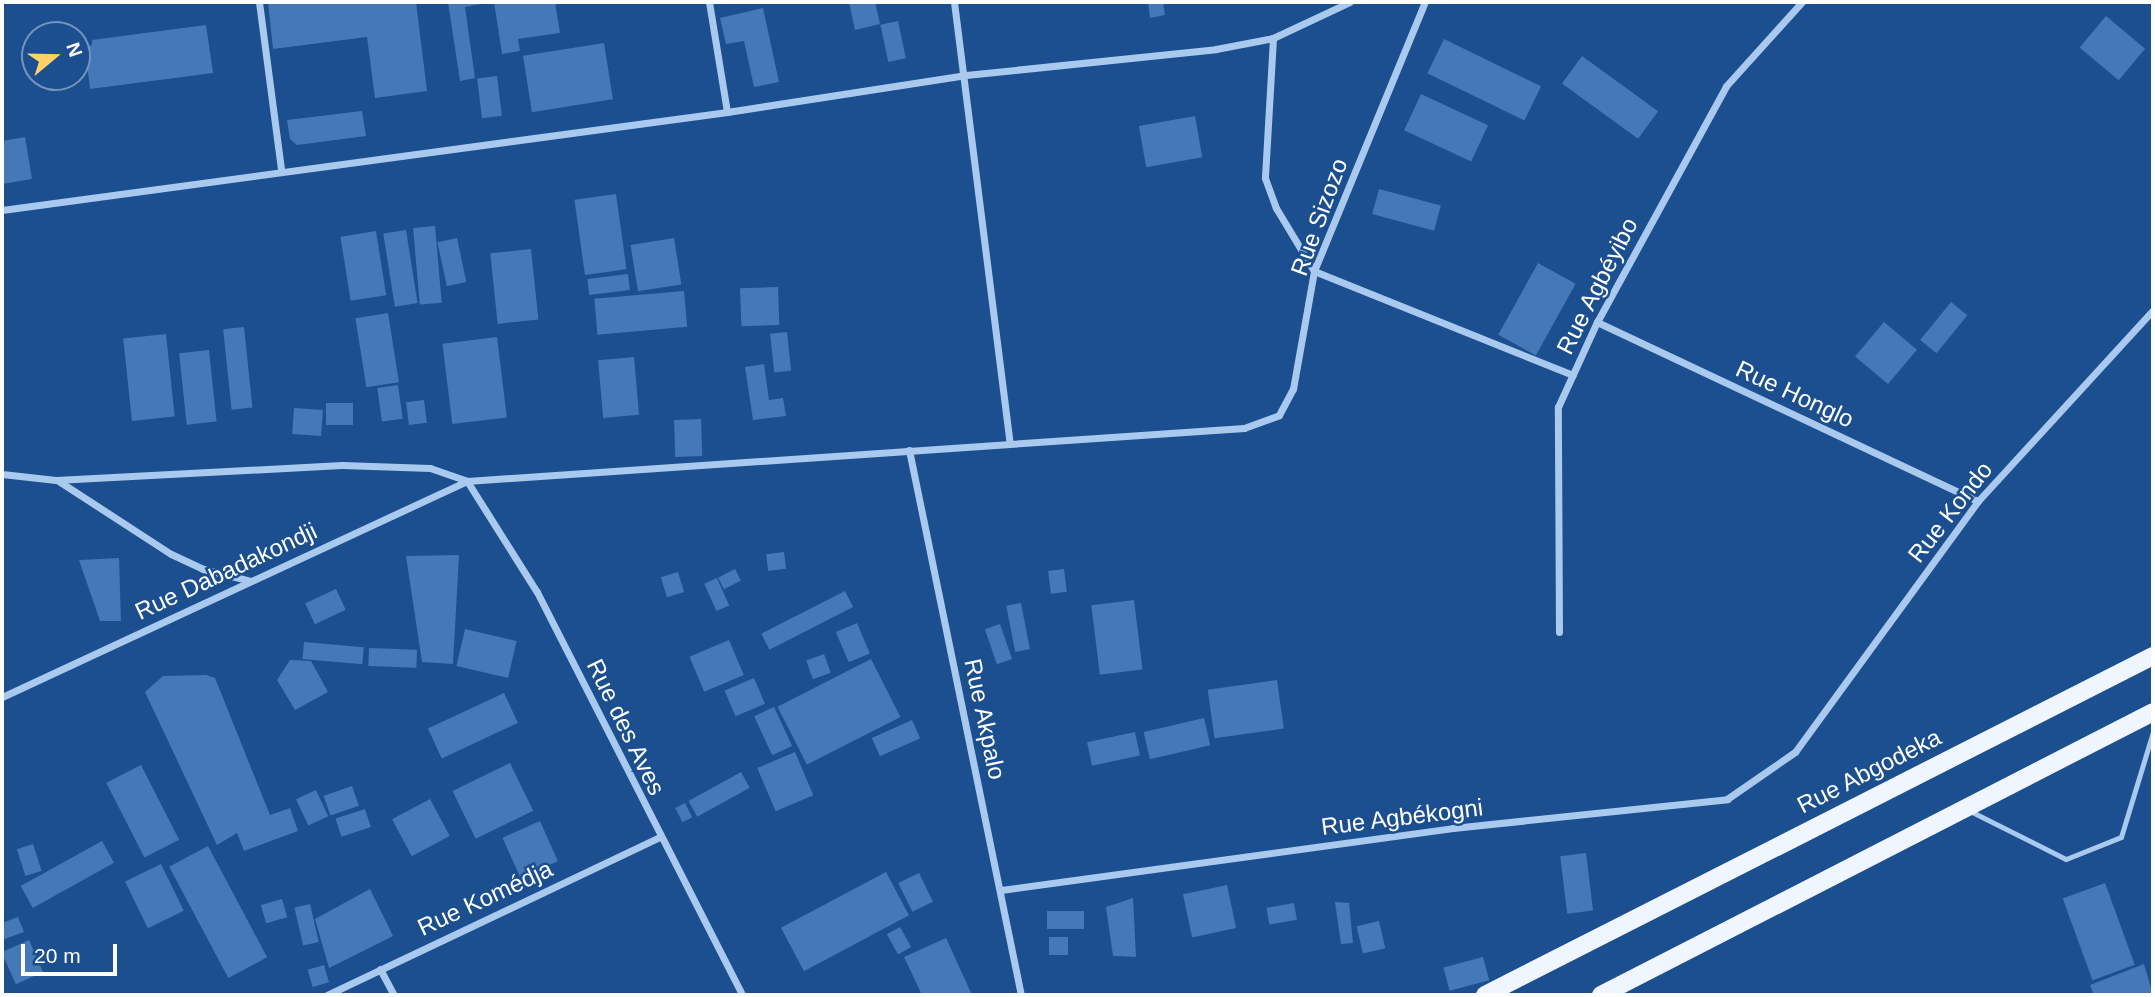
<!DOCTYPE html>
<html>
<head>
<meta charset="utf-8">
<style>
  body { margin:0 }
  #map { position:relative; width:2155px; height:997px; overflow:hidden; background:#1b4f8f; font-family:Arial,sans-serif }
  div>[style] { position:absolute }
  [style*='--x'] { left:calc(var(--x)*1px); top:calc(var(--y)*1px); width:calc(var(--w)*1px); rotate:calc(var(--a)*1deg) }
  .building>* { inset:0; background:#4478b7; transform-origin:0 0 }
  .lane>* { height:5px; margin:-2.5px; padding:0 2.5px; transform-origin:2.5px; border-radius:2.5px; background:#a9c9ee }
  .street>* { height:7px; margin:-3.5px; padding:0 3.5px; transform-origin:3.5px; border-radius:3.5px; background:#a9c9ee }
  .primary>* { height:18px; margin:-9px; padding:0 9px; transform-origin:9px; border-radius:9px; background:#f0f6ff }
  span { translate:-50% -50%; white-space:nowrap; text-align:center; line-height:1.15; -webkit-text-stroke:5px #1b4f8f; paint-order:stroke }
  .street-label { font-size:24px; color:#fff }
  .frame { position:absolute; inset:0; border:4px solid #fff; pointer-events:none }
  .north { position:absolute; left:21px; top:21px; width:70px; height:70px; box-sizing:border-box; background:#1b4f8f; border:2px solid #7695bc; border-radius:50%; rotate:71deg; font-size:19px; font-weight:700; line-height:28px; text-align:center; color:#fff }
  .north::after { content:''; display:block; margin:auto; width:24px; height:32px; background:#ffd166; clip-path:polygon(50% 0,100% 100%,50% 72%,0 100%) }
  .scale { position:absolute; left:21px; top:944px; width:96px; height:32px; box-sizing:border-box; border:4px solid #fff; border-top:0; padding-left:9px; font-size:21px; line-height:24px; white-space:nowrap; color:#fff; -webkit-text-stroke:5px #1b4f8f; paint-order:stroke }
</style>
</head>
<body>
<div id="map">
  <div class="building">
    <i style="clip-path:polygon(268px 2px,416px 2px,427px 91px,375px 98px,367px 37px,273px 49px)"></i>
    <i style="clip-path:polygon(448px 2px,491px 2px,465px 7px,475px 78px,460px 81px)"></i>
    <i style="clip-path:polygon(494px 2px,555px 2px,560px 33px,518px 39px,520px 51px,502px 54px)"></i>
    <i style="clip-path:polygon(849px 2px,875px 2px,880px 24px,855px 30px)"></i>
    <i style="clip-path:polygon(1148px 2px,1163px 2px,1165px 15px,1150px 18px)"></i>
    <i style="clip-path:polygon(763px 8px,779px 82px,754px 87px,744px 41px,726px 44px,720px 18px)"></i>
    <i style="left:2106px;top:16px;width:51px;height:41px;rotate:40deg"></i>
    <i style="left:898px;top:21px;width:38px;height:18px;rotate:78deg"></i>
    <i style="clip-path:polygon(206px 25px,213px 73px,90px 89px,85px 47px,92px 45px,92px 40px)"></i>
    <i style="left:1444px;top:39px;width:108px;height:38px;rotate:26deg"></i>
    <i style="left:604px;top:43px;width:57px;height:82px;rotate:81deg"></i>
    <i style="left:1582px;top:56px;width:94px;height:34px;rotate:36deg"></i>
    <i style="left:497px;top:76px;width:40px;height:20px;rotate:83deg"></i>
    <i style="left:1421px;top:94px;width:74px;height:40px;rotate:25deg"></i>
    <i style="clip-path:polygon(362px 111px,366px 136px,297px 145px,290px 139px,287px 120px)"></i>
    <i style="left:1195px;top:116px;width:42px;height:57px;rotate:80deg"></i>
    <i style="clip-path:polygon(25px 137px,32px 179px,2px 184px,2px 141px)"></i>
    <i style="left:1379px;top:189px;width:64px;height:26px;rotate:15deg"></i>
    <i style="left:616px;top:194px;width:76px;height:42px;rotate:82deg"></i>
    <i style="left:435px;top:226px;width:77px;height:22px;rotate:85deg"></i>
    <i style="left:406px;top:230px;width:74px;height:23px;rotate:81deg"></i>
    <i style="left:376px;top:231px;width:65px;height:36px;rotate:81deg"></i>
    <i style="left:457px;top:238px;width:45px;height:20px;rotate:78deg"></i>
    <i style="left:674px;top:238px;width:47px;height:44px;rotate:81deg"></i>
    <i style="left:531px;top:249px;width:71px;height:41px;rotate:84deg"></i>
    <i style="left:1538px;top:263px;width:43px;height:82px;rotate:29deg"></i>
    <i style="left:628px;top:274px;width:16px;height:41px;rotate:83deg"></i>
    <i style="left:778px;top:287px;width:38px;height:38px;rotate:88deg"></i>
    <i style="left:684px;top:291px;width:36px;height:90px;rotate:85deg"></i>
    <i style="left:1951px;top:302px;width:21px;height:49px;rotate:39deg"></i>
    <i style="left:388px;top:313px;width:70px;height:33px;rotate:81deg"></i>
    <i style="left:1884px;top:322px;width:43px;height:45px;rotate:40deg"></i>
    <i style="left:244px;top:327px;width:81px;height:21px;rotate:84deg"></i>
    <i style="left:787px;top:332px;width:39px;height:17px;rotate:84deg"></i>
    <i style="left:166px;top:334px;width:83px;height:43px;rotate:84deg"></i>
    <i style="left:497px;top:337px;width:81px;height:55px;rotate:83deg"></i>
    <i style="left:209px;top:350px;width:72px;height:30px;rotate:84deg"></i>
    <i style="left:634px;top:357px;width:58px;height:36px;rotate:85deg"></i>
    <i style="clip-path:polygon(764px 364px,769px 400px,783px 398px,786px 416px,753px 420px,745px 367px)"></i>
    <i style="left:398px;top:385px;width:34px;height:21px;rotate:82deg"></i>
    <i style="left:424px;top:400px;width:23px;height:18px;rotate:83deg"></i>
    <i style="left:326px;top:403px;width:27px;height:22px"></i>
    <i style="left:294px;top:408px;width:29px;height:26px;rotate:4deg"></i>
    <i style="left:701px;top:419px;width:37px;height:27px;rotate:88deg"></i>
    <i style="left:784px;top:552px;width:17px;height:18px;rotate:83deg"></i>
    <i style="clip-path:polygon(459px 555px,453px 664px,422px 662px,406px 556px)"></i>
    <i style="clip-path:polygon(119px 558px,121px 621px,100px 621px,79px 560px)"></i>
    <i style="left:735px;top:569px;width:13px;height:19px;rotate:63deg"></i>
    <i style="left:1064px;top:569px;width:23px;height:16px;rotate:83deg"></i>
    <i style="left:678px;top:572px;width:21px;height:18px;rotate:73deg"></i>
    <i style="left:717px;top:578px;width:30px;height:14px;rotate:66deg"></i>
    <i style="left:336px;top:589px;width:23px;height:34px;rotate:65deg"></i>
    <i style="left:845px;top:591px;width:18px;height:94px;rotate:63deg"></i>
    <i style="left:1134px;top:600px;width:70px;height:43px;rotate:83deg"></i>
    <i style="left:1021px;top:603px;width:47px;height:15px;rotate:79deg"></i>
    <i style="left:857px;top:623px;width:33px;height:23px;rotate:67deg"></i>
    <i style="left:1000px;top:624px;width:37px;height:16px;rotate:71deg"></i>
    <i style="left:465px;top:629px;width:53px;height:38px;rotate:13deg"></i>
    <i style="left:729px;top:640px;width:38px;height:43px;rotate:67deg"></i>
    <i style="left:304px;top:642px;width:60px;height:17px;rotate:5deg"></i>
    <i style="left:369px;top:648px;width:48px;height:18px;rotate:2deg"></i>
    <i style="left:824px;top:654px;width:20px;height:19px;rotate:70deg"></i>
    <i style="left:871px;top:659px;width:65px;height:105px;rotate:63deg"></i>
    <i style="clip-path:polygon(290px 660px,311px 661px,328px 692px,295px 710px,277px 680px)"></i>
    <i style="clip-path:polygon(206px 675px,215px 678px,270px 815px,290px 808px,298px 831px,244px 851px,237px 833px,217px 845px,145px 692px,163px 676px)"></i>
    <i style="left:754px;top:678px;width:28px;height:32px;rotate:67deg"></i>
    <i style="left:1277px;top:680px;width:49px;height:70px;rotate:82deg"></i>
    <i style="left:504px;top:693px;width:33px;height:84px;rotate:65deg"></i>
    <i style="left:774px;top:707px;width:43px;height:22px;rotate:65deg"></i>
    <i style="left:1204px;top:718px;width:28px;height:62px;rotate:77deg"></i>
    <i style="left:912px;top:720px;width:20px;height:44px;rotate:66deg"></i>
    <i style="left:1135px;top:732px;width:24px;height:49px;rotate:78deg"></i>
    <i style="left:795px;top:752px;width:47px;height:41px;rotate:67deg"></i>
    <i style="left:510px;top:763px;width:53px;height:64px;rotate:64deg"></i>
    <i style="left:141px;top:765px;width:84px;height:39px;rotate:63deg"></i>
    <i style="left:741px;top:772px;width:18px;height:60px;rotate:61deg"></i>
    <i style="left:352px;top:786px;width:21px;height:30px;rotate:71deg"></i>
    <i style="left:316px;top:790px;width:29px;height:22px;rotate:65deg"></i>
    <i style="left:430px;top:799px;width:42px;height:43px;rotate:62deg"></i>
    <i style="left:685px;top:803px;width:16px;height:11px;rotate:63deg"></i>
    <i style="left:365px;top:809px;width:19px;height:31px;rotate:72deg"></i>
    <i style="left:540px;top:821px;width:44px;height:41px;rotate:66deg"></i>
    <i style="left:102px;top:841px;width:25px;height:93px;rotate:61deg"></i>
    <i style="left:33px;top:844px;width:28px;height:17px;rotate:72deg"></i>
    <i style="left:208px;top:846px;width:126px;height:44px;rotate:62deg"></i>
    <i style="left:1586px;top:853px;width:58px;height:26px;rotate:83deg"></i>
    <i style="left:161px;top:864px;width:52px;height:40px;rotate:64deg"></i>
    <i style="left:886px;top:872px;width:49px;height:119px;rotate:62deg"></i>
    <i style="left:919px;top:873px;width:32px;height:23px;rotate:64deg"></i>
    <i style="left:2105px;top:883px;width:87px;height:45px;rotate:70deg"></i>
    <i style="left:1227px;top:885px;width:44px;height:45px;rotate:78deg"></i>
    <i style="clip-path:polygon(370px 889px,393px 936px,329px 968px,315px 919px)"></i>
    <i style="clip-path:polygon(1133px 898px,1136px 957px,1113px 956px,1106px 907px)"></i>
    <i style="left:282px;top:899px;width:19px;height:22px;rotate:74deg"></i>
    <i style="clip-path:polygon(1335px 902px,1349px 903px,1353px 943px,1341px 944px)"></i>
    <i style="left:1294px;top:903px;width:17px;height:28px;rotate:80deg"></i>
    <i style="left:310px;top:904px;width:39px;height:16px;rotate:77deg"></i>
    <i style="left:1047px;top:911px;width:37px;height:18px"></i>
    <i style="clip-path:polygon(18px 917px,24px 932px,2px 940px,2px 923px)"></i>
    <i style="left:1379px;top:921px;width:28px;height:23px;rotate:77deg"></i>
    <i style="left:900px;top:927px;width:23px;height:15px;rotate:61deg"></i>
    <i style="left:1049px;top:937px;width:19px;height:18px"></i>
    <i style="clip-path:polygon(946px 938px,972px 995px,922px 995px,904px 957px)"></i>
    <i style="left:29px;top:940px;width:35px;height:30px;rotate:66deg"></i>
    <i style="left:1483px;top:957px;width:24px;height:41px;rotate:75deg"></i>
    <i style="clip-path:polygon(2144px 964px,2153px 995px,2094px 995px,2090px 985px)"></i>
    <i style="left:324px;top:965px;width:18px;height:17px;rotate:74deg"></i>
  </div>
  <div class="lane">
    <i style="--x:1970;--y:811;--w:107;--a:26.6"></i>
    <i style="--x:2066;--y:859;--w:59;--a:-21.8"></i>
    <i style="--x:2121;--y:837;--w:110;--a:-73.1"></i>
  </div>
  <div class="street">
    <i style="--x:259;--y:2;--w:169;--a:82.5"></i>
    <i style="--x:709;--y:2;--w:111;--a:80.7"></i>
    <i style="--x:954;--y:2;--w:445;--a:82.8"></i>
    <i style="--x:1273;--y:38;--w:140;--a:93.3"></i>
    <i style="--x:1265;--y:178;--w:32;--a:70"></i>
    <i style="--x:1276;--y:208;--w:74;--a:58.9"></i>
    <i style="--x:1314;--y:271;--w:279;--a:21.9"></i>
    <i style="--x:2;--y:210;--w:732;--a:-7.7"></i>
    <i style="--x:727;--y:112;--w:242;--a:-8.8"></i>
    <i style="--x:966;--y:75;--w:251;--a:-5.9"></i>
    <i style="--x:1216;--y:49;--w:58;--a:-10.9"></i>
    <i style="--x:1273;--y:38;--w:85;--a:-25.1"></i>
    <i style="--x:1597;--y:322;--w:421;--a:25.2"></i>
    <i style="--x:909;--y:450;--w:556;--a:78.39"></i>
    <i style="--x:2;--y:474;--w:54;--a:6.3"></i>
    <i style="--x:56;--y:480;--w:286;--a:-3"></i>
    <i style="--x:342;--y:465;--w:88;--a:2"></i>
    <i style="--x:430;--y:468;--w:39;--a:19"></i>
    <i style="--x:467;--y:481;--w:779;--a:-3.9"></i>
    <i style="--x:1244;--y:428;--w:37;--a:-20"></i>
    <i style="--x:1279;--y:415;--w:30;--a:-62"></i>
    <i style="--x:1293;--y:389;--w:120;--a:-79.9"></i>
    <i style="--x:1314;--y:271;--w:291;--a:-67.6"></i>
    <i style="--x:57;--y:480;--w:136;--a:33"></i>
    <i style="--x:171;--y:554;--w:35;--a:25"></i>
    <i style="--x:203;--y:569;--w:49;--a:14"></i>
    <i style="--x:467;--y:481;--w:131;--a:57.8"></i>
    <i style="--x:537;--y:592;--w:452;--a:63"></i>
    <i style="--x:1559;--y:632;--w:225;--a:-90.3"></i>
    <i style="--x:1558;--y:407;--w:94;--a:-65.4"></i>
    <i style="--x:1597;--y:322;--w:269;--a:-61.3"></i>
    <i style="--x:1726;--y:86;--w:113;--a:-47.9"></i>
    <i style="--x:2;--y:697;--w:513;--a:-24.92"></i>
    <i style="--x:1001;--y:890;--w:456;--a:-7.8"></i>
    <i style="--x:1453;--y:828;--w:276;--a:-6"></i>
    <i style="--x:1727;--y:799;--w:83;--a:-34.7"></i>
    <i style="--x:1795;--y:752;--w:311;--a:-53.9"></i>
    <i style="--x:1978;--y:501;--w:259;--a:-47.5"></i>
    <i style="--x:380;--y:969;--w:30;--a:62"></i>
    <i style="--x:327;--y:995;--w:368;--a:-25.4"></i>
  </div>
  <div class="primary">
    <i style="--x:1485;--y:995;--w:749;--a:-26.91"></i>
    <i style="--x:1601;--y:995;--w:620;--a:-27.14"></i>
  </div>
  <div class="street-label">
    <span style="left:1319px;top:217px;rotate:-70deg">Rue Sizozo</span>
    <span style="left:1597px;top:286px;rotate:-63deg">Rue Agbéyibo</span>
    <span style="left:1795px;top:394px;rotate:25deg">Rue Honglo</span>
    <span style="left:1950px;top:512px;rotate:-52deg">Rue Kondo</span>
    <span style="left:226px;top:571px;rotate:-25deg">Rue Dabadakondji</span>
    <span style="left:985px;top:719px;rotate:78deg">Rue Akpalo</span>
    <span style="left:626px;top:727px;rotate:64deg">Rue des Aves</span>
    <span style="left:1869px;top:771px;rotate:-27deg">Rue Abgodeka</span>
    <span style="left:1402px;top:817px;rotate:-7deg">Rue Agbékogni</span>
    <span style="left:485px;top:898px;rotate:-25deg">Rue Komédja</span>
  </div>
  <div class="frame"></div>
  <div class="north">N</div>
  <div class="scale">20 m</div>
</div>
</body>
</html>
